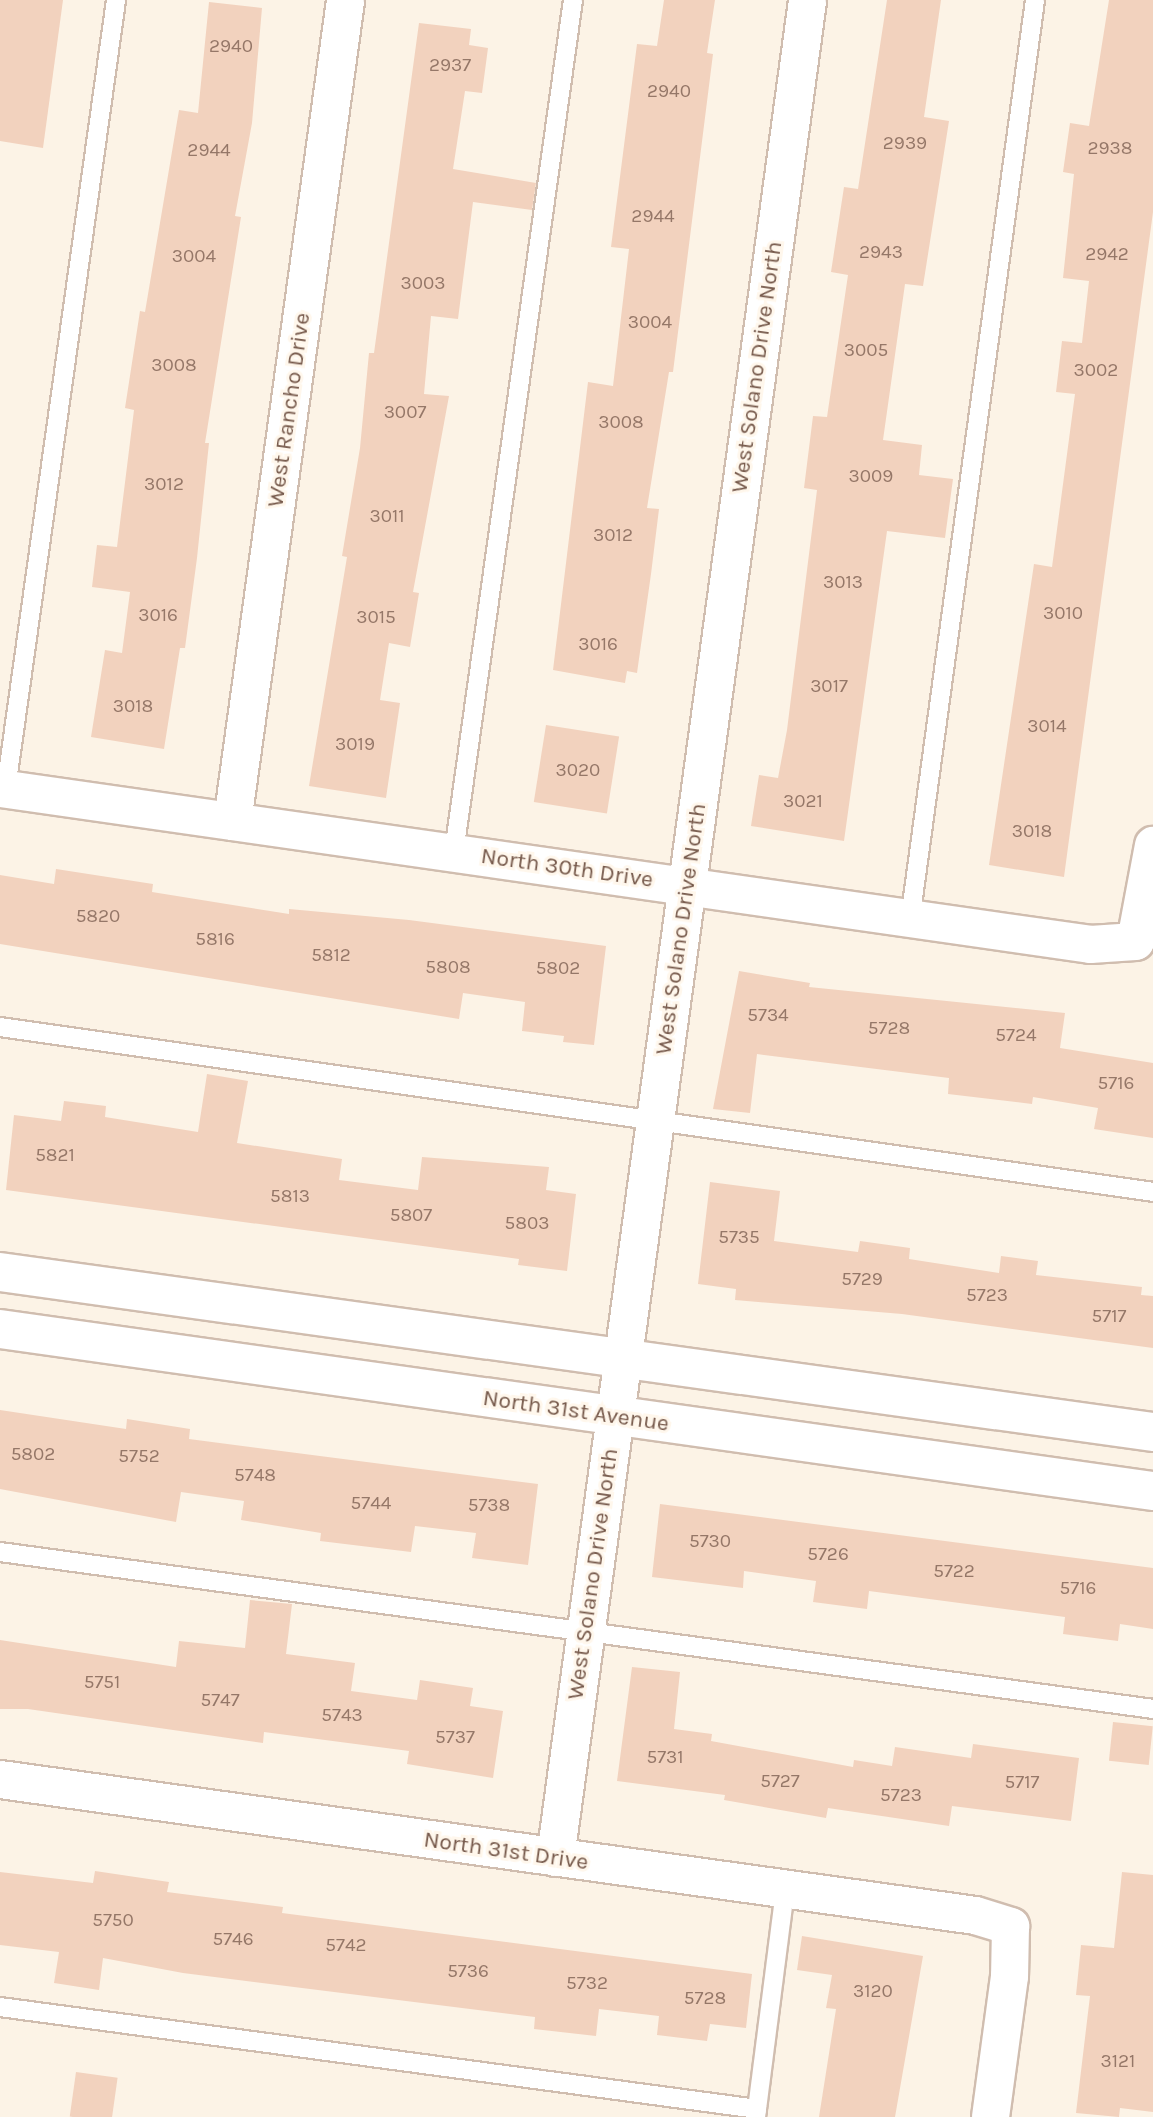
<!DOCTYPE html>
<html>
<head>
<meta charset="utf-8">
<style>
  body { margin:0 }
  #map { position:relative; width:1153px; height:2117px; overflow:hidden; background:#fcf3e6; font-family:Karla,sans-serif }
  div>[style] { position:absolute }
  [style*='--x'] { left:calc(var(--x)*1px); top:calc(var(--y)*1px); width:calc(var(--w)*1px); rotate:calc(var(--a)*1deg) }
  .building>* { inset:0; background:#f2d2be; transform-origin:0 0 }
  .roads { filter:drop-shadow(2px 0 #d0bdaf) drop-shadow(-2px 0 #d0bdaf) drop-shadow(0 2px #d0bdaf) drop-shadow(0 -2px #d0bdaf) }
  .service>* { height:18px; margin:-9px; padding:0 9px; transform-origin:9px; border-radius:9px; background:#fff }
  .minor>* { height:37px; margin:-18.5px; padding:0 18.5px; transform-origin:18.5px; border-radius:18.5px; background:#fff }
  .tertiary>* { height:38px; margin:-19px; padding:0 19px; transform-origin:19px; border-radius:19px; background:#fff }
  span { translate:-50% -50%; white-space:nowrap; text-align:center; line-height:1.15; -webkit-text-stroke:6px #fff7ec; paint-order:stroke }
  .number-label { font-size:19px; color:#957768 }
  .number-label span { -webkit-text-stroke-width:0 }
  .street-label { font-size:23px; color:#76594b }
</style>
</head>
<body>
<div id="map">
  <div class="building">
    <i style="clip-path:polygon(0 0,63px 0,43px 148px,0 141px)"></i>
    <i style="clip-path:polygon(664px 0,715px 0,707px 53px,713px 54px,673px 372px,669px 372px,647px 508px,659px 509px,651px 574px,637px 673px,627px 671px,625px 683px,553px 670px,588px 382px,613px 386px,629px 249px,611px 247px,637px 44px,657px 46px)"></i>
    <i style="clip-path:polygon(887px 0,941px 0,924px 117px,949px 121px,923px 286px,905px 284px,883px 440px,922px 445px,919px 475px,953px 479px,945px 538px,887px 531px,844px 841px,751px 826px,759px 775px,778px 778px,787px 730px,817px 490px,804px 488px,813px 416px,827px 417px,848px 275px,831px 272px,844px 187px,858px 189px)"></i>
    <i style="clip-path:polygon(1109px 0,1153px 0,1153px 212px,1064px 877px,989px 865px,1034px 564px,1052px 567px,1075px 394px,1056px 392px,1062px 341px,1082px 343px,1089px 281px,1063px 278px,1074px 174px,1063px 172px,1070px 123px,1089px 126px)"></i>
    <i style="clip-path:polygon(209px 2px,262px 8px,252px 123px,235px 216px,241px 217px,205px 443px,209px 443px,197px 558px,185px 648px,180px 648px,164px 749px,91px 737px,105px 650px,122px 653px,130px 592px,92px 587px,97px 545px,117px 547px,134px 410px,125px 408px,140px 311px,145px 312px,179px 110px,198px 113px)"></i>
    <i style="clip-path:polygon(419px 23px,471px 29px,469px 45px,488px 48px,482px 93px,465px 91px,453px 169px,536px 183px,532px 210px,473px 202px,458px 319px,431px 316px,424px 394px,449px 396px,413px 592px,419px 593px,410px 647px,389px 643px,380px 700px,400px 703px,386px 798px,309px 786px,347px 557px,342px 556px,360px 448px,369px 353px,374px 353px)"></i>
    <i style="left:546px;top:725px;width:74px;height:78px;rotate:9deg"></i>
    <i style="clip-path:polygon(56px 869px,153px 884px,152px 892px,289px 914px,289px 909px,409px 920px,606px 946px,594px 1045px,563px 1042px,564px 1036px,522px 1031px,525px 1002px,463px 993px,459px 1019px,0 944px,0 875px,54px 884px)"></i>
    <i style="clip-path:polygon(739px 971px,810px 983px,809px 987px,1065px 1013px,1060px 1048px,1153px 1063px,1153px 1138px,1094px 1129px,1098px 1108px,1033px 1097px,1032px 1104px,948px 1094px,949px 1078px,757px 1054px,750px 1113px,713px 1109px)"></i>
    <i style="clip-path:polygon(207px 1074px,248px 1081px,237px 1143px,342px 1159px,339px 1180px,418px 1190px,422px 1157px,549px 1167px,546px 1190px,576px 1194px,567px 1271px,518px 1265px,519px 1259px,6px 1190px,14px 1115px,61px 1121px,64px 1101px,106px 1106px,105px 1117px,198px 1132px)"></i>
    <i style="clip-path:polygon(710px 1182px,780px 1191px,774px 1241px,858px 1252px,860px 1241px,910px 1248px,909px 1259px,999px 1273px,1001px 1256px,1038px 1261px,1036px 1275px,1142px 1287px,1141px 1295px,1153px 1296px,1153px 1348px,902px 1314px,735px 1300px,736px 1289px,698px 1284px)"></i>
    <i style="clip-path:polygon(0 1410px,126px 1429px,127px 1419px,190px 1429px,189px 1439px,538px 1484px,528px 1565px,472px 1558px,476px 1533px,415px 1526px,411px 1552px,320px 1541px,321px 1533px,241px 1520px,244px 1501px,181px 1492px,176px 1522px,0 1489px)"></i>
    <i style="clip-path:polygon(660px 1504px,1153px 1568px,1153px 1629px,1120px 1624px,1118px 1641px,1063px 1634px,1065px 1617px,869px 1591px,867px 1609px,813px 1602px,816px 1581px,744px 1571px,743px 1588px,652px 1577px)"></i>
    <i style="clip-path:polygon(250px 1600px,292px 1604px,286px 1654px,355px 1663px,351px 1691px,417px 1700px,420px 1680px,473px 1688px,470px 1706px,503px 1711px,493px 1778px,407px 1764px,409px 1751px,264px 1732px,263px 1743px,28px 1709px,0 1709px,0 1640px,176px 1667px,179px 1641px,245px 1648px)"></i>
    <i style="clip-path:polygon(632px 1667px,680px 1672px,674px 1729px,712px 1734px,711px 1741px,853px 1767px,854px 1760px,892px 1766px,895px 1747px,971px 1758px,973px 1744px,1079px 1758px,1071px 1821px,952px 1806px,949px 1826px,828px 1808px,826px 1818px,724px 1800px,725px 1795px,617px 1781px)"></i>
    <i style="left:1113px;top:1722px;width:40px;height:39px;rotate:6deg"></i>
    <i style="clip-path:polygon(95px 1871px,169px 1882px,167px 1892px,283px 1907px,282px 1913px,752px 1974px,746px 2028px,710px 2024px,707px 2041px,657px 2035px,659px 2016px,599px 2009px,596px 2036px,534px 2029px,535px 2017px,183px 1973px,103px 1958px,99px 1990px,54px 1983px,59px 1952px,0 1945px,0 1872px,93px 1883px)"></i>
    <i style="clip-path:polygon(1122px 1872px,1153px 1875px,1153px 2112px,1120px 2108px,1119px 2117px,1076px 2113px,1090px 1996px,1076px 1995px,1081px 1945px,1114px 1948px)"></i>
    <i style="clip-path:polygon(802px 1936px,923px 1956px,895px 2117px,819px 2117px,836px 2009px,826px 2008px,832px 1975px,797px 1970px)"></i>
    <i style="left:76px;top:2072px;width:42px;height:45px;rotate:8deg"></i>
  </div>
  <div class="roads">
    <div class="service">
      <i style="--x:6;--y:788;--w:796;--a:-82.05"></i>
      <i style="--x:454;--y:852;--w:860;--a:-82.05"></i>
      <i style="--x:910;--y:920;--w:928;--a:-82.26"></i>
      <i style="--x:0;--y:1027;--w:1165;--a:8.14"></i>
      <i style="--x:0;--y:1552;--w:1164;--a:7.75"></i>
      <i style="--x:0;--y:2007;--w:764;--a:7.67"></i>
      <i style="--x:756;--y:2117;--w:228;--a:-82.7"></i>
    </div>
    <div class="minor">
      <i style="--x:0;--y:788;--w:1101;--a:8.14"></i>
      <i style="--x:1090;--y:944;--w:45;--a:-3.8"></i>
      <i style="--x:1135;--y:941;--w:98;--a:-79.4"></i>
      <i style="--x:232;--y:821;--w:829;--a:-82.16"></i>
      <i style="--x:0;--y:1779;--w:984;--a:7.94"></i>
      <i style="--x:975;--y:1915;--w:37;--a:17"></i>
      <i style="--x:1010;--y:1926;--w:50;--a:91.1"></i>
      <i style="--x:1009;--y:1976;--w:142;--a:97.7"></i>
      <i style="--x:555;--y:1857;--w:1874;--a:-82.27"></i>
    </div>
    <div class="tertiary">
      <i style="--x:0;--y:1272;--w:1164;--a:7.9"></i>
      <i style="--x:0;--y:1329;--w:1164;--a:8"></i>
    </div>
  </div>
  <div class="number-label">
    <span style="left:231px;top:47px">2940</span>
    <span style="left:450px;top:66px">2937</span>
    <span style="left:669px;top:92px">2940</span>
    <span style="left:905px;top:144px">2939</span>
    <span style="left:1110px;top:149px">2938</span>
    <span style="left:209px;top:151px">2944</span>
    <span style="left:653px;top:217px">2944</span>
    <span style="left:881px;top:253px">2943</span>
    <span style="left:1107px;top:255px">2942</span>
    <span style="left:194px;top:257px">3004</span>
    <span style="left:423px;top:284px">3003</span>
    <span style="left:650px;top:323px">3004</span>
    <span style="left:866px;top:351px">3005</span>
    <span style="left:174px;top:366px">3008</span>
    <span style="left:1096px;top:371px">3002</span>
    <span style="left:405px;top:413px">3007</span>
    <span style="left:621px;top:423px">3008</span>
    <span style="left:871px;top:477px">3009</span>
    <span style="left:164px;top:485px">3012</span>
    <span style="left:387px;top:517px">3011</span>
    <span style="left:613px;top:536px">3012</span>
    <span style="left:843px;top:583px">3013</span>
    <span style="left:1063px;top:614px">3010</span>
    <span style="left:158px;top:616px">3016</span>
    <span style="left:376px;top:618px">3015</span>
    <span style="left:598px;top:645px">3016</span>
    <span style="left:829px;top:687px">3017</span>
    <span style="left:133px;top:707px">3018</span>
    <span style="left:1047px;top:727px">3014</span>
    <span style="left:355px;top:745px">3019</span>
    <span style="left:578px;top:771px">3020</span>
    <span style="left:803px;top:802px">3021</span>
    <span style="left:1032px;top:832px">3018</span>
    <span style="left:98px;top:917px">5820</span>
    <span style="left:215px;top:940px">5816</span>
    <span style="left:331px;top:956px">5812</span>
    <span style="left:448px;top:968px">5808</span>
    <span style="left:558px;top:969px">5802</span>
    <span style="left:768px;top:1016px">5734</span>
    <span style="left:889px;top:1029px">5728</span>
    <span style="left:1016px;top:1036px">5724</span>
    <span style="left:1116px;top:1084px">5716</span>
    <span style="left:55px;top:1156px">5821</span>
    <span style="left:290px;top:1197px">5813</span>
    <span style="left:411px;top:1216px">5807</span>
    <span style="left:527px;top:1224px">5803</span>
    <span style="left:739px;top:1238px">5735</span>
    <span style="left:862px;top:1280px">5729</span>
    <span style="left:987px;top:1296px">5723</span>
    <span style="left:1109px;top:1317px">5717</span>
    <span style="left:33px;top:1455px">5802</span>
    <span style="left:139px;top:1457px">5752</span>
    <span style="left:255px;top:1476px">5748</span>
    <span style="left:371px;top:1504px">5744</span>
    <span style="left:489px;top:1506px">5738</span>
    <span style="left:710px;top:1542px">5730</span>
    <span style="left:828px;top:1555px">5726</span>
    <span style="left:954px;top:1572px">5722</span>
    <span style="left:1078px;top:1589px">5716</span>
    <span style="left:102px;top:1683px">5751</span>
    <span style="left:220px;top:1701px">5747</span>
    <span style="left:342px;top:1716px">5743</span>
    <span style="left:455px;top:1738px">5737</span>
    <span style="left:665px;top:1758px">5731</span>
    <span style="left:780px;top:1782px">5727</span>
    <span style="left:1022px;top:1783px">5717</span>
    <span style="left:901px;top:1796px">5723</span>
    <span style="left:113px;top:1921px">5750</span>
    <span style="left:233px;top:1940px">5746</span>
    <span style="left:346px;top:1946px">5742</span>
    <span style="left:468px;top:1972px">5736</span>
    <span style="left:587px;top:1984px">5732</span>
    <span style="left:873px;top:1992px">3120</span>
    <span style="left:705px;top:1999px">5728</span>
    <span style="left:1118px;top:2062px">3121</span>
  </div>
  <div class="street-label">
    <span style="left:757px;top:367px;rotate:-82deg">West Solano Drive North</span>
    <span style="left:289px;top:410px;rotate:-82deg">West Rancho Drive</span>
    <span style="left:567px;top:868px;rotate:8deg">North 30th Drive</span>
    <span style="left:681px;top:929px;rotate:-82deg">West Solano Drive North</span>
    <span style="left:576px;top:1411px;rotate:8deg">North 31st Avenue</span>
    <span style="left:593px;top:1574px;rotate:-82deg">West Solano Drive North</span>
    <span style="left:506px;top:1851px;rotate:8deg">North 31st Drive</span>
  </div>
</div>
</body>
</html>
